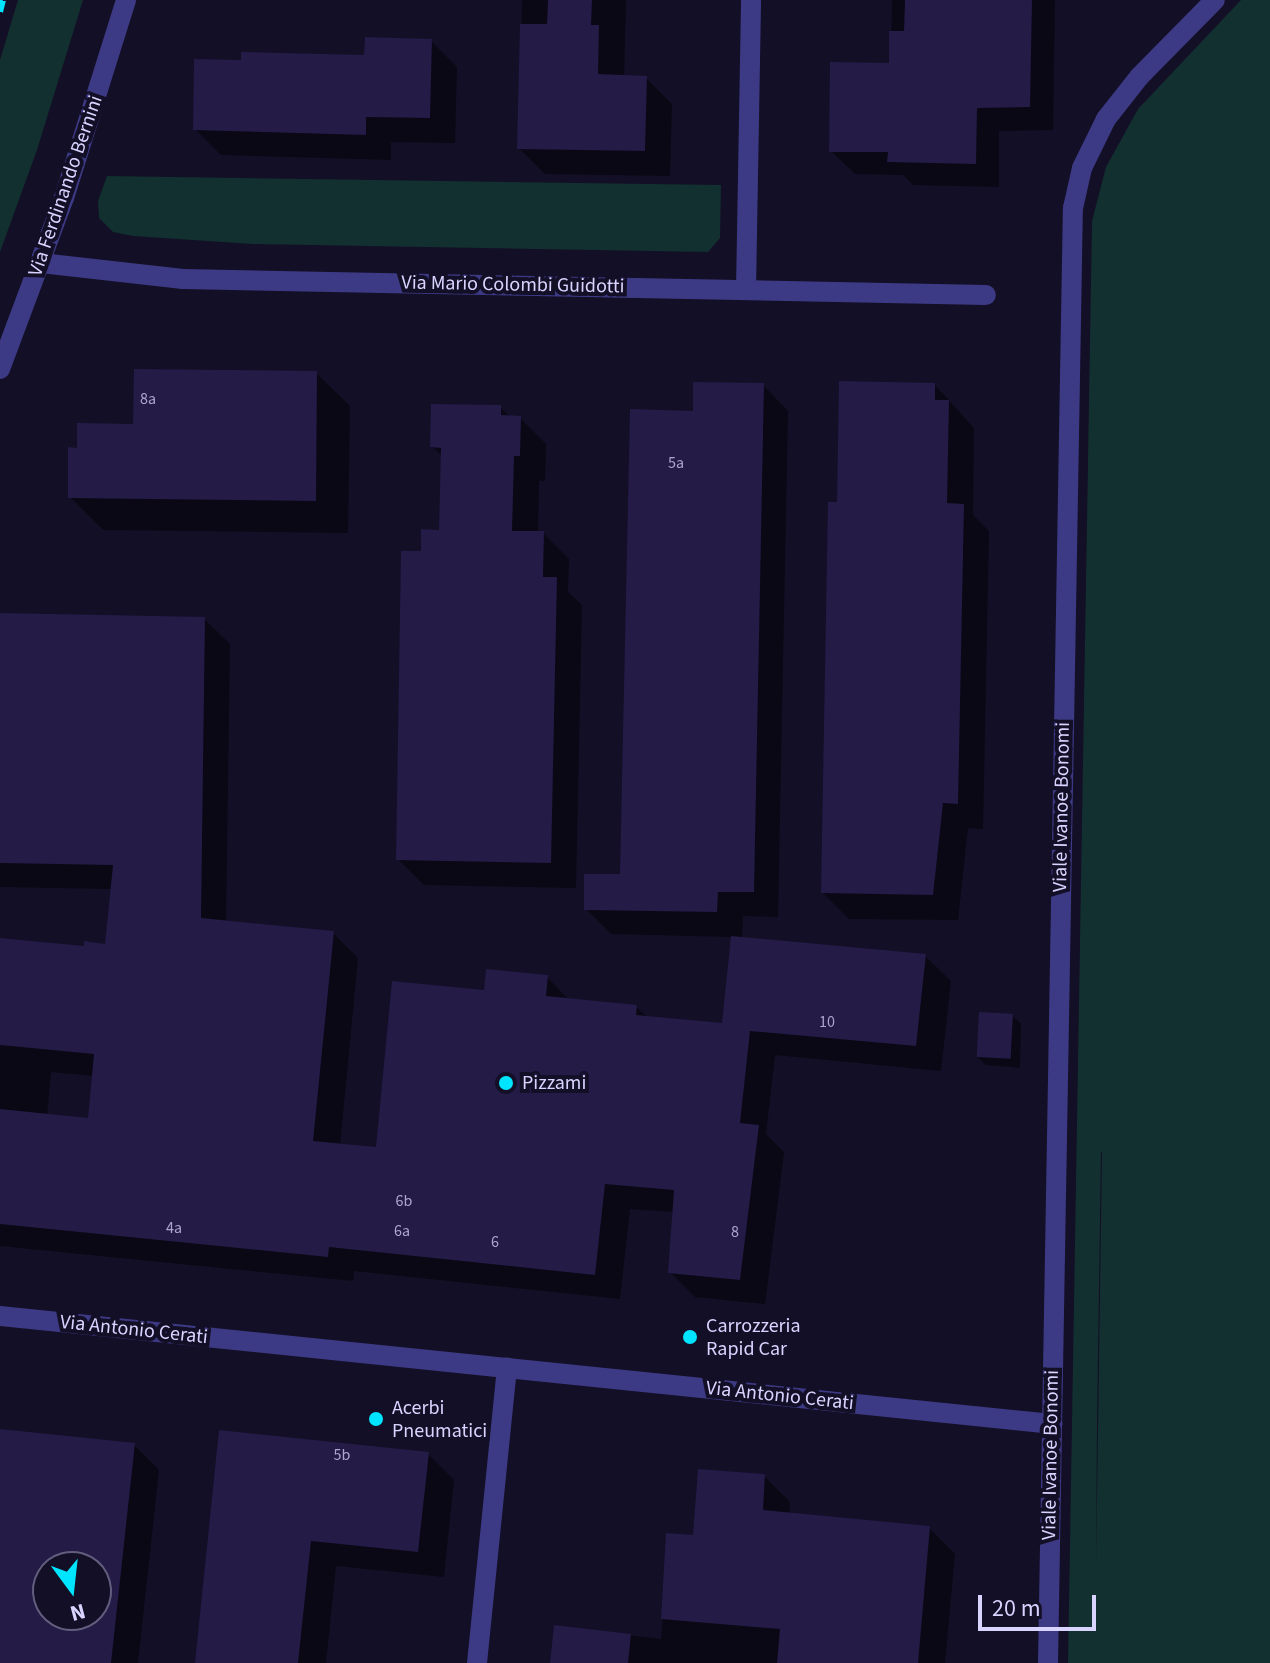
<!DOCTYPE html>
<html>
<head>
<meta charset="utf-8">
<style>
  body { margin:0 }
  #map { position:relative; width:1270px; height:1663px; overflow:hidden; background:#130f26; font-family:"Source Sans 3",sans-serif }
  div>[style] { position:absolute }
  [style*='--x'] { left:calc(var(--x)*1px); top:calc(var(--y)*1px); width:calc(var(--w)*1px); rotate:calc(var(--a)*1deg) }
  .green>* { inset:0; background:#12302f }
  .shadow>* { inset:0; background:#0007 }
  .building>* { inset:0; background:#241b47; transform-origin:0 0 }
  .minor>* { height:20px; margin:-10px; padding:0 10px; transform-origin:10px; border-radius:10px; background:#3d3a85 }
  .rail>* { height:6px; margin-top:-3px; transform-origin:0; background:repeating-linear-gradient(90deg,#00e5ff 0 12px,transparent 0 22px) }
  .dots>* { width:22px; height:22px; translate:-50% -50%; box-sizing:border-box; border:4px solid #130f26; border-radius:50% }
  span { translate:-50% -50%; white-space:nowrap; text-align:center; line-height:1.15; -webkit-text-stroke:8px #130f26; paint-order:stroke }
  .number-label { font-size:16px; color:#aca6d1 }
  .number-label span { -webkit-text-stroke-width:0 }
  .street-label { font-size:20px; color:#d9d4ff }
  .poi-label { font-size:20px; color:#d9d4ff }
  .left { translate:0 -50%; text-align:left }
  .north { position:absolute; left:32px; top:1551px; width:80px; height:80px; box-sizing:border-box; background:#130f26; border:2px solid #625e7d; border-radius:50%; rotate:165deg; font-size:22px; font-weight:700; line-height:32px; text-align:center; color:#d9d4ff }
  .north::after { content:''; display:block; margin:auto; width:28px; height:36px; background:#00e5ff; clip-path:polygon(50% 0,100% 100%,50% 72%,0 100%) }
  .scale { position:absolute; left:978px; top:1595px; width:118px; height:36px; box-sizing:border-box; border:4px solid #d9d4ff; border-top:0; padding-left:10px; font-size:24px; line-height:28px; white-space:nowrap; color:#d9d4ff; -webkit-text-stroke:6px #130f26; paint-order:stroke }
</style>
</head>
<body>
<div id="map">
  <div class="green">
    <i style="clip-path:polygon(18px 0,83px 0,37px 150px,0 252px,0 60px)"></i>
    <i style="clip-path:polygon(evenodd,1241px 0,1270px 0,1270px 1663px,1068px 1663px,1092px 221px,1106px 167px,1138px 109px,1241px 0,1101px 1152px,1102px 1152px,1096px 1568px,1097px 1426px,1101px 1152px)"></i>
    <i style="clip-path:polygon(107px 176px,721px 185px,720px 238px,708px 252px,252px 244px,133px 236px,113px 232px,99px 218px,98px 201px)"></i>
  </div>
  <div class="shadow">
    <i style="clip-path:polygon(522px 0,626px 0,624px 77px,646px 78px,672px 104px,670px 176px,545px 174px,519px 148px)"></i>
    <i style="clip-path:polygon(892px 0,1055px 0,1053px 130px,999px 131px,999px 187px,913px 185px,903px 175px,855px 174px,831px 151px,891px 65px)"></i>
    <i style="clip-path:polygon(431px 41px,457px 67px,455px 143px,391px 142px,391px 160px,221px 155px,195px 129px,366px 57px)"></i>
    <i style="clip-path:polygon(316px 373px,350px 406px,348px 533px,103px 530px,70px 497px,79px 450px,135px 426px)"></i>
    <i style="clip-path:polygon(evenodd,763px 385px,788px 411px,778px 917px,743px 916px,742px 939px,925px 956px,951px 981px,941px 1071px,775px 1055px,766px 1134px,784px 1152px,765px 1304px,695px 1297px,670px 1272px,674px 1212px,630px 1209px,620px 1299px,354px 1271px,353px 1281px,0 1246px,0 940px,85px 949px,107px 946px,113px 889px,0 887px,0 615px,204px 619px,230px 644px,226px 922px,333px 933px,358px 958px,340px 1146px,377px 1149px,485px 992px,547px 977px,570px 1001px,636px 1007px,648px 1018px,724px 1025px,733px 937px,611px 934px,586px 909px,622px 877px,695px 413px,763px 385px,51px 1072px,94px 1076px,90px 1120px,47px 1116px,51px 1072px)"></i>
    <i style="clip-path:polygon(935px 385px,974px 428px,973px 515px,989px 531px,983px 829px,968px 828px,958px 920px,849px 919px,823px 893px,839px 504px)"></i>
    <i style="clip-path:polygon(500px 407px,511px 418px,520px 418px,546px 444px,545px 481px,539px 481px,538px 533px,543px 533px,569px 559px,568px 592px,582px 605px,576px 888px,424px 885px,398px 859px,423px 553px,441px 532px,443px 457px,432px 446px)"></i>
    <i style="clip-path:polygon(1013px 1016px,1021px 1024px,1020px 1068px,986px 1065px,977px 1057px)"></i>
    <i style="clip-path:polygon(evenodd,0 1431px,134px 1445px,159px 1470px,138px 1663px,0 1663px,0 1431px,48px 1567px,96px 1567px,96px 1615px,48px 1615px,48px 1567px)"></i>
    <i style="clip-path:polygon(221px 1433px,428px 1454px,454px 1480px,444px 1577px,336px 1566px,326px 1663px,197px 1663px)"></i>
    <i style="clip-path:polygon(764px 1476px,790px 1502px,790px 1514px,929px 1528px,955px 1554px,945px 1663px,552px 1663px,555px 1627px,661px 1639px,668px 1535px,695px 1537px)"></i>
  </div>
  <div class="building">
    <i style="clip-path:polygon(548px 0,592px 0,591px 25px,599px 25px,598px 74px,647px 76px,645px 151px,517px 149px,520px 24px,547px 24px)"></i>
    <i style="clip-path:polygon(905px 0,1032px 0,1030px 107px,977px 108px,976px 164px,887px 162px,888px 152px,829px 152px,830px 62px,889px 63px,889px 31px,904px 31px)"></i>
    <i style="clip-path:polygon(365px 37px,432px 39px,430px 118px,366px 117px,366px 135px,193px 130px,194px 59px,241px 60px,241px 52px,364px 55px)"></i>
    <i style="clip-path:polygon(134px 369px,317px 371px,316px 501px,68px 498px,68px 447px,77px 448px,77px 423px,133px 424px)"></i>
    <i style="clip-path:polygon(839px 381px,935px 383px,935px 400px,949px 400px,947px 503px,964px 504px,958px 804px,943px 803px,933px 895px,821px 893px,828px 502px,837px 502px)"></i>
    <i style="clip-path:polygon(693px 382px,764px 383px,754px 892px,718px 892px,717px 912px,584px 910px,584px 874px,620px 874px,630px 409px,693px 411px)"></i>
    <i style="clip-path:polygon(431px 404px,501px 405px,501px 415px,521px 416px,520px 456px,514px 456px,512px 531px,544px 531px,543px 577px,557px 577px,551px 863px,396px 860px,401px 551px,421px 551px,421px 529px,439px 530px,441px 448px,430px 447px)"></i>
    <i style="clip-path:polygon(0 613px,205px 617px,201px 918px,334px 931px,313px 1141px,376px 1147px,392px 981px,484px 990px,486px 969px,548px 975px,546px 996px,637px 1005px,636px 1015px,722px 1023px,731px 936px,926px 954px,916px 1046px,750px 1031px,740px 1123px,759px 1125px,740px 1280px,668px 1273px,674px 1190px,605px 1184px,595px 1275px,329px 1247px,328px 1257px,0 1224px,0 1109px,88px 1118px,94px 1054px,0 1045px,0 938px,84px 946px,84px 941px,105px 944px,113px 865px,0 863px)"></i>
    <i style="left:979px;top:1012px;width:34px;height:45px;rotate:3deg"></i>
    <i style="clip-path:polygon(evenodd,0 1429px,135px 1443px,111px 1663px,0 1663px,0 1429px,48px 1567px,96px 1567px,96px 1615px,48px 1615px,48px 1567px)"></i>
    <i style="clip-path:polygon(219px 1430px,429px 1452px,418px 1552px,311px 1541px,298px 1663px,195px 1663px)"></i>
    <i style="clip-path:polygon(698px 1469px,765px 1474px,763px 1510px,930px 1526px,918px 1663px,777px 1663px,780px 1629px,661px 1619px,666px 1533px,693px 1535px)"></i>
    <i style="clip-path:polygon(554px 1625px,631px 1634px,628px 1663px,550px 1663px)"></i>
  </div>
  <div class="minor">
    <i style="--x:41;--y:263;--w:143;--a:6.4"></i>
    <i style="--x:183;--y:279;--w:803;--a:1.14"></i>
    <i style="--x:746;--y:290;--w:290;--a:-89"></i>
    <i style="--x:0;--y:369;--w:183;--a:-69.5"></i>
    <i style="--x:64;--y:198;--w:207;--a:-72.6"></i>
    <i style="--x:0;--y:1316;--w:1058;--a:5.86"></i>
    <i style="--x:477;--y:1663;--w:297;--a:-84.2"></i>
    <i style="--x:1048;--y:1663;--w:1455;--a:-89.02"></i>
    <i style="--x:1073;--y:208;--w:41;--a:-77.3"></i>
    <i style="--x:1082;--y:168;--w:55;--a:-63.9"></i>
    <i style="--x:1106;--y:119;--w:53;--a:-51.8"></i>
    <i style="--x:1139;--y:77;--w:108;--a:-45.4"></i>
  </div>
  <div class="rail">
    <i style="--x:0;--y:12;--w:12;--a:-76"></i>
  </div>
  <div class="dots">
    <i style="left:506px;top:1083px;background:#00e5ff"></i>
    <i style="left:690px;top:1337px;background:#00e5ff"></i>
    <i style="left:376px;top:1419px;background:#00e5ff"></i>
  </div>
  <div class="number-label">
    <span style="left:148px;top:399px">8a</span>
    <span style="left:676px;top:463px">5a</span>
    <span style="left:827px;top:1022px">10</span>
    <span style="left:404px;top:1201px">6b</span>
    <span style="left:174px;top:1228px">4a</span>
    <span style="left:402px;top:1231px">6a</span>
    <span style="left:735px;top:1232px">8</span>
    <span style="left:495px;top:1242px">6</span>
    <span style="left:342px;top:1455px">5b</span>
  </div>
  <div class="street-label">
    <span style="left:66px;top:186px;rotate:-71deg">Via Ferdinando Bernini</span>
    <span style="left:513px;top:285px;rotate:1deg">Via Mario Colombi Guidotti</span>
    <span style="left:1062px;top:807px;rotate:-89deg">Viale Ivanoe Bonomi</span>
    <span style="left:134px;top:1330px;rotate:6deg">Via Antonio Cerati</span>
    <span style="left:780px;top:1396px;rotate:6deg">Via Antonio Cerati</span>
    <span style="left:1051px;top:1455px;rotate:-89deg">Viale Ivanoe Bonomi</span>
  </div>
  <div class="poi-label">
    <span class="left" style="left:522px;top:1083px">Pizzami</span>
    <span class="left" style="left:706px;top:1338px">Carrozzeria<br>Rapid Car</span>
    <span class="left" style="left:392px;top:1420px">Acerbi<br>Pneumatici</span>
  </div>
  <div class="north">N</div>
  <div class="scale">20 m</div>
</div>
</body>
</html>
